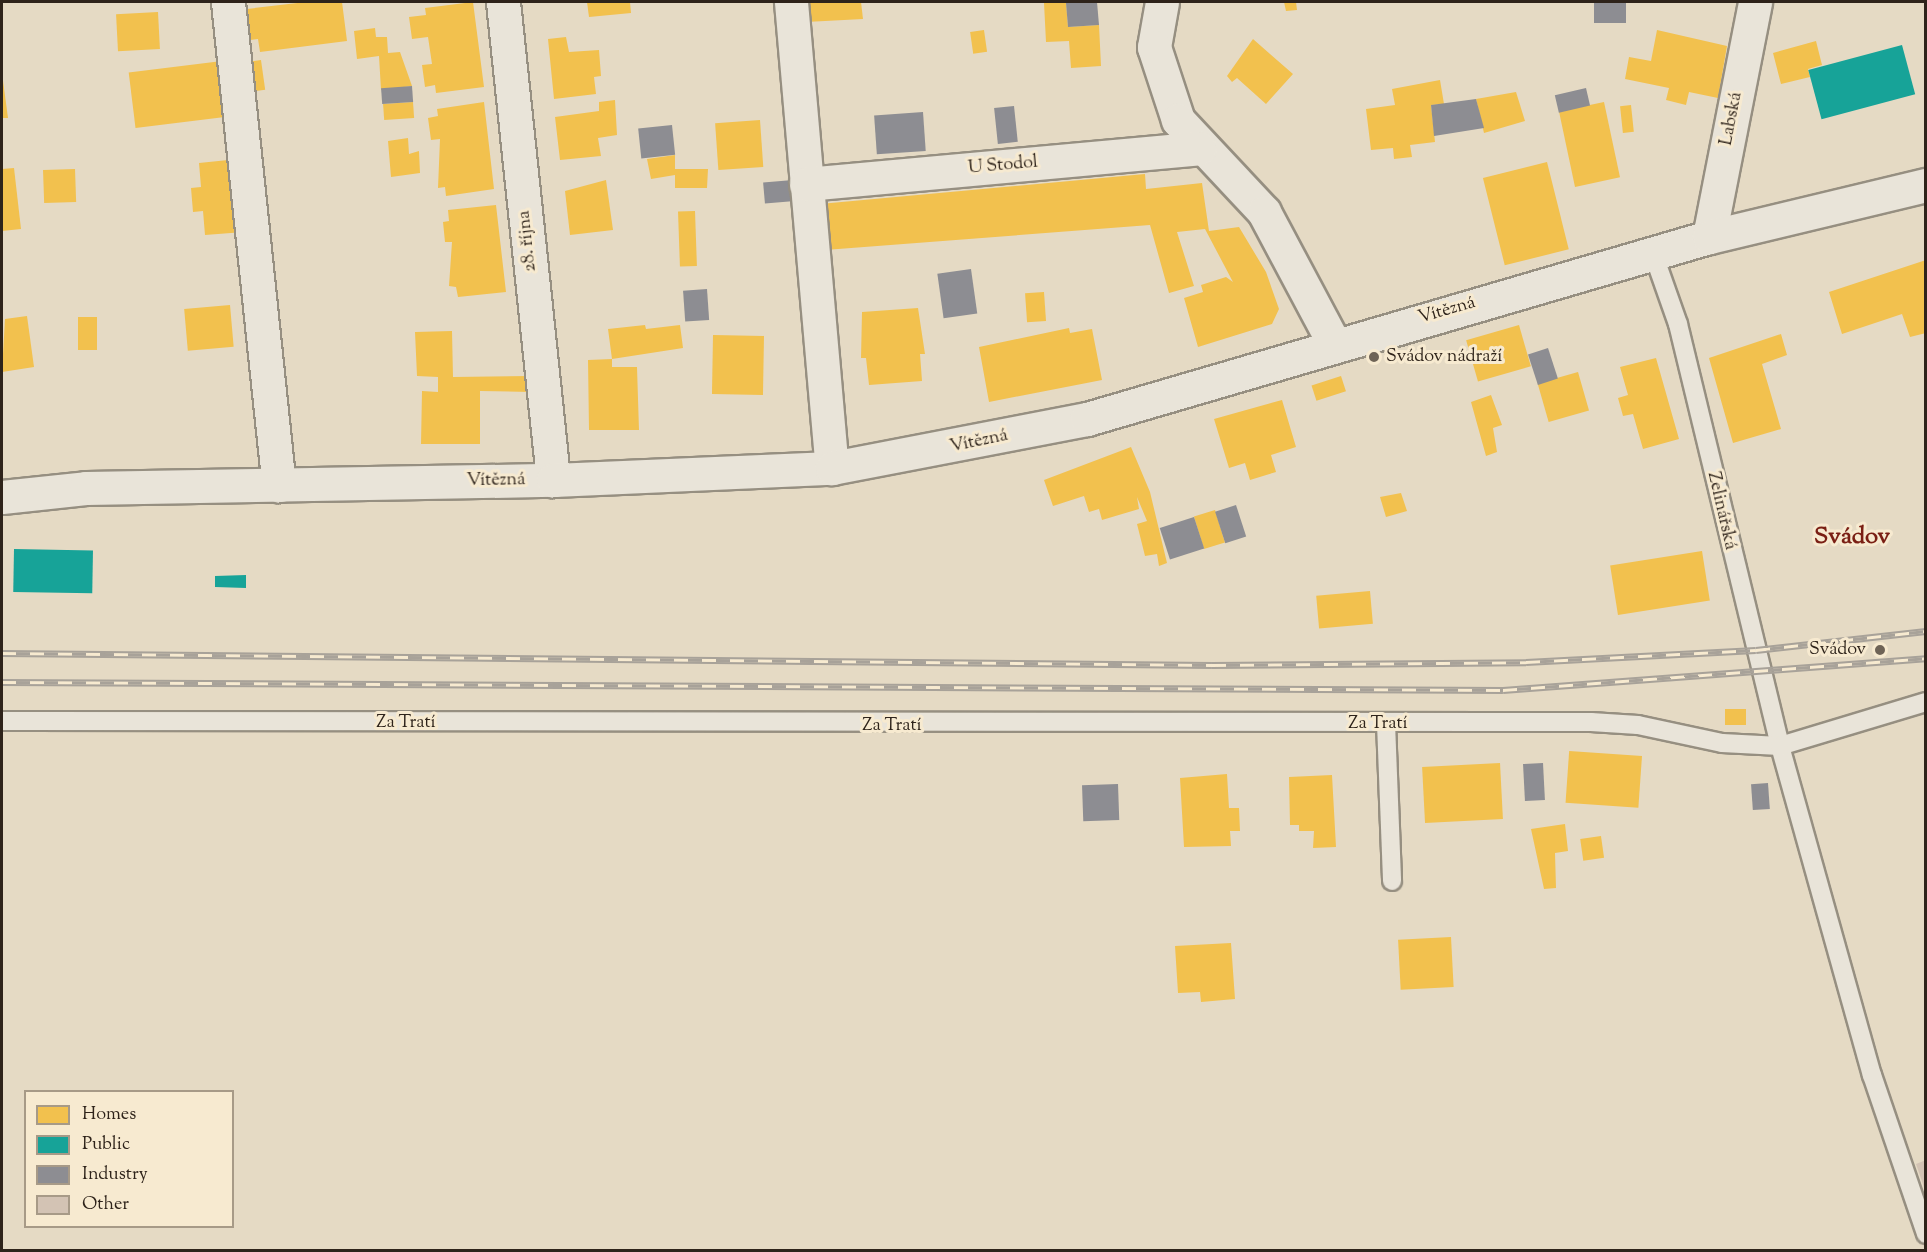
<!DOCTYPE html>
<html>
<head>
<meta charset="utf-8">
<style>
  body { margin:0 }
  #map { position:relative; width:1927px; height:1252px; overflow:hidden; background:#e5dac4; font-family:"Sorts Mill Goudy",serif }
  div>[style] { position:absolute }
  [style*='--x'] { left:calc(var(--x)*1px); top:calc(var(--y)*1px); width:calc(var(--w)*1px); rotate:calc(var(--a)*1deg) }
  .homes>* { inset:0; background:#f2c14e; transform-origin:0 0 }
  .public>* { inset:0; background:#17a398; transform-origin:0 0 }
  .industry>* { inset:0; background:#8d8d92; transform-origin:0 0 }
  .building>* { inset:0; background:#d3c3b4 }
  .roads { filter:drop-shadow(2px 0 #968f81) drop-shadow(-2px 0 #968f81) drop-shadow(0 2px #968f81) drop-shadow(0 -2px #968f81) }
  .lane>* { height:18px; margin:-9px; padding:0 9px; transform-origin:9px; border-radius:9px; background:#e9e4d9 }
  .street>* { height:33px; margin:-16.5px; padding:0 16.5px; transform-origin:16.5px; border-radius:16.5px; background:#e9e4d9 }
  .secondary>* { height:33px; margin:-16.5px; padding:0 16.5px; transform-origin:16.5px; border-radius:16.5px; background:#e9e4d9 }
  .rail>* { height:7px; margin-top:-3.5px; transform-origin:0; background:repeating-linear-gradient(90deg,#f7ead0 0 14px,#a8a299 0 28px); box-sizing:border-box; border-block:2px solid #a8a299 }
  .dots>* { width:16px; height:16px; translate:-50% -50%; box-sizing:border-box; border:3px solid #f7ead0; border-radius:50% }
  span { translate:-50% -50%; white-space:nowrap; text-align:center; line-height:1.15; -webkit-text-stroke:6px #f7ead0; paint-order:stroke }
  .street-label { font-size:18px; color:#2e231a }
  .poi-label { font-size:18px; color:#2e231a }
  .left { translate:0 -50%; text-align:left }
  .right { translate:-100% -50%; text-align:right }
  .district-label { font-size:24px; color:#7a1f14; font-weight:700 }
  .frame { position:absolute; inset:0; border:3px solid #2e231a; pointer-events:none }
  .legend { position:absolute; left:24px; top:1090px; width:210px; height:138px; box-sizing:border-box; background:#f7ead0; border:2px solid #a79a87; margin:0; padding:8px 10px; list-style:none; font-size:18px; color:#2e231a }
  .legend li { display:flex; align-items:center; gap:12px; height:30px }
  .legend b { width:30px; border:2px solid #a79a87 }
</style>
</head>
<body>
<div id="map">
  <div class="homes">
    <i style="clip-path:polygon(306px 2px,342px 2px,347px 41px,260px 52px,258px 39px,242px 41px,238px 10px)"></i>
    <i style="clip-path:polygon(473px 2px,484px 87px,436px 93px,435px 85px,425px 87px,422px 65px,432px 64px,428px 37px,412px 39px,409px 17px,426px 15px,425px 8px)"></i>
    <i style="clip-path:polygon(587px 2px,630px 2px,631px 13px,589px 17px)"></i>
    <i style="clip-path:polygon(804px 2px,861px 2px,863px 19px,806px 22px)"></i>
    <i style="clip-path:polygon(1066px 2px,1068px 27px,1099px 25px,1101px 66px,1071px 68px,1069px 41px,1046px 42px,1044px 3px)"></i>
    <i style="clip-path:polygon(1284px 2px,1296px 2px,1297px 10px,1286px 11px)"></i>
    <i style="left:158px;top:12px;width:37px;height:42px;rotate:87deg"></i>
    <i style="clip-path:polygon(375px 28px,376px 37px,387px 37px,388px 53px,400px 52px,412px 86px,381px 90px,379px 56px,357px 59px,354px 31px)"></i>
    <i style="left:984px;top:30px;width:22px;height:14px;rotate:82deg"></i>
    <i style="clip-path:polygon(1657px 30px,1727px 46px,1718px 98px,1689px 92px,1686px 105px,1666px 100px,1669px 88px,1625px 79px,1629px 57px,1651px 61px)"></i>
    <i style="clip-path:polygon(566px 37px,569px 52px,599px 50px,601px 76px,594px 77px,596px 94px,554px 99px,548px 39px)"></i>
    <i style="clip-path:polygon(1253px 39px,1293px 74px,1266px 104px,1237px 78px,1232px 82px,1227px 76px)"></i>
    <i style="clip-path:polygon(1816px 41px,1822px 65px,1808px 69px,1810px 77px,1781px 84px,1773px 53px)"></i>
    <i style="left:261px;top:60px;width:30px;height:15px;rotate:82deg"></i>
    <i style="left:222px;top:61px;width:56px;height:94px;rotate:83deg"></i>
    <i style="clip-path:polygon(2px 73px,8px 118px,2px 118px)"></i>
    <i style="clip-path:polygon(1440px 80px,1444px 104px,1431px 105px,1435px 142px,1410px 145px,1412px 157px,1394px 159px,1393px 148px,1371px 150px,1366px 109px,1395px 105px,1392px 89px)"></i>
    <i style="clip-path:polygon(1516px 92px,1525px 121px,1484px 133px,1476px 99px)"></i>
    <i style="clip-path:polygon(615px 100px,617px 135px,598px 138px,601px 156px,560px 160px,555px 117px,599px 111px,599px 102px)"></i>
    <i style="left:413px;top:102px;width:16px;height:30px;rotate:86deg"></i>
    <i style="clip-path:polygon(484px 102px,494px 189px,446px 196px,445px 187px,438px 188px,440px 139px,431px 140px,428px 118px,438px 116px,437px 109px)"></i>
    <i style="left:1604px;top:102px;width:77px;height:46px;rotate:78deg"></i>
    <i style="left:1631px;top:105px;width:27px;height:11px;rotate:84deg"></i>
    <i style="left:760px;top:120px;width:47px;height:45px;rotate:86deg"></i>
    <i style="clip-path:polygon(408px 138px,409px 154px,419px 151px,420px 173px,391px 177px,388px 141px)"></i>
    <i style="clip-path:polygon(675px 155px,675px 169px,708px 169px,707px 188px,675px 188px,675px 175px,651px 179px,647px 159px)"></i>
    <i style="clip-path:polygon(238px 159px,244px 232px,205px 235px,203px 211px,193px 212px,191px 188px,201px 187px,199px 163px)"></i>
    <i style="left:1547px;top:162px;width:90px;height:66px;rotate:76deg"></i>
    <i style="clip-path:polygon(14px 168px,21px 229px,2px 231px,2px 169px)"></i>
    <i style="left:75px;top:169px;width:33px;height:32px;rotate:88deg"></i>
    <i style="clip-path:polygon(1145px 174px,1146px 189px,1202px 183px,1209px 231px,1239px 227px,1266px 272px,1279px 309px,1272px 324px,1198px 347px,1184px 298px,1203px 292px,1201px 285px,1226px 277px,1233px 282px,1205px 229px,1177px 232px,1194px 286px,1169px 293px,1150px 225px,825px 250px,820px 204px)"></i>
    <i style="clip-path:polygon(606px 180px,613px 230px,570px 235px,565px 191px)"></i>
    <i style="clip-path:polygon(496px 205px,506px 292px,458px 297px,456px 287px,449px 286px,452px 242px,445px 242px,443px 222px,449px 221px,448px 210px)"></i>
    <i style="left:695px;top:211px;width:55px;height:17px;rotate:88deg"></i>
    <i style="clip-path:polygon(1926px 260px,1926px 333px,1910px 337px,1902px 314px,1842px 334px,1829px 292px)"></i>
    <i style="left:1044px;top:292px;width:29px;height:19px;rotate:86deg"></i>
    <i style="left:230px;top:305px;width:42px;height:46px;rotate:85deg"></i>
    <i style="clip-path:polygon(918px 308px,925px 354px,920px 354px,922px 381px,869px 385px,866px 358px,861px 358px,862px 312px)"></i>
    <i style="clip-path:polygon(27px 316px,34px 367px,2px 372px,5px 319px)"></i>
    <i style="left:78px;top:317px;width:19px;height:33px"></i>
    <i style="clip-path:polygon(645px 325px,646px 329px,680px 325px,683px 348px,612px 359px,608px 329px)"></i>
    <i style="left:1519px;top:325px;width:43px;height:55px;rotate:74deg"></i>
    <i style="clip-path:polygon(1069px 328px,1070px 333px,1092px 329px,1102px 380px,989px 402px,979px 347px)"></i>
    <i style="clip-path:polygon(452px 331px,453px 377px,530px 376px,531px 392px,480px 391px,480px 444px,421px 444px,422px 391px,438px 392px,438px 377px,417px 376px,415px 332px)"></i>
    <i style="clip-path:polygon(1781px 334px,1787px 355px,1762px 364px,1781px 429px,1733px 443px,1709px 358px)"></i>
    <i style="left:713px;top:335px;width:51px;height:59px;rotate:1deg"></i>
    <i style="clip-path:polygon(1656px 358px,1679px 439px,1643px 449px,1633px 414px,1623px 416px,1618px 398px,1628px 395px,1620px 367px)"></i>
    <i style="clip-path:polygon(612px 359px,612px 367px,637px 367px,639px 430px,589px 430px,588px 360px)"></i>
    <i style="left:1578px;top:372px;width:40px;height:42px;rotate:74deg"></i>
    <i style="left:1341px;top:376px;width:16px;height:31px;rotate:72deg"></i>
    <i style="clip-path:polygon(1491px 395px,1502px 425px,1493px 428px,1497px 452px,1486px 456px,1471px 402px)"></i>
    <i style="clip-path:polygon(1282px 400px,1296px 447px,1271px 455px,1276px 472px,1250px 480px,1245px 463px,1229px 468px,1214px 419px)"></i>
    <i style="clip-path:polygon(1131px 447px,1150px 492px,1167px 563px,1159px 566px,1157px 554px,1145px 556px,1137px 524px,1147px 521px,1137px 497px,1139px 509px,1102px 520px,1099px 509px,1089px 512px,1084px 496px,1053px 506px,1044px 480px)"></i>
    <i style="clip-path:polygon(1401px 493px,1407px 511px,1386px 517px,1380px 497px)"></i>
    <i style="left:1215px;top:510px;width:34px;height:22px;rotate:73deg"></i>
    <i style="left:1702px;top:551px;width:50px;height:93px;rotate:81deg"></i>
    <i style="left:1370px;top:591px;width:33px;height:54px;rotate:85deg"></i>
    <i style="left:1725px;top:709px;width:21px;height:16px"></i>
    <i style="left:1642px;top:756px;width:52px;height:73px;rotate:94deg"></i>
    <i style="left:1500px;top:763px;width:56px;height:78px;rotate:87deg"></i>
    <i style="clip-path:polygon(1227px 774px,1229px 808px,1239px 808px,1240px 831px,1230px 831px,1231px 846px,1184px 847px,1180px 778px)"></i>
    <i style="clip-path:polygon(1332px 775px,1336px 847px,1313px 848px,1314px 831px,1299px 831px,1299px 825px,1290px 825px,1289px 777px)"></i>
    <i style="clip-path:polygon(1565px 824px,1568px 851px,1555px 853px,1556px 888px,1544px 889px,1531px 829px)"></i>
    <i style="left:1601px;top:836px;width:22px;height:21px;rotate:82deg"></i>
    <i style="left:1451px;top:937px;width:50px;height:53px;rotate:87deg"></i>
    <i style="clip-path:polygon(1231px 943px,1235px 999px,1201px 1002px,1200px 992px,1178px 993px,1175px 946px)"></i>
  </div>
  <div class="public">
    <i style="left:1902px;top:45px;width:51px;height:97px;rotate:75deg"></i>
    <i style="left:14px;top:549px;width:79px;height:43px;rotate:1deg"></i>
    <i style="clip-path:polygon(246px 575px,246px 588px,215px 587px,215px 576px)"></i>
  </div>
  <div class="industry">
    <i style="clip-path:polygon(1085px 2px,1097px 2px,1099px 25px,1068px 27px,1066px 3px)"></i>
    <i style="left:1594px;top:2px;width:32px;height:21px"></i>
    <i style="left:412px;top:86px;width:16px;height:31px;rotate:86deg"></i>
    <i style="left:1586px;top:88px;width:18px;height:32px;rotate:77deg"></i>
    <i style="clip-path:polygon(1476px 99px,1484px 128px,1434px 136px,1431px 105px)"></i>
    <i style="left:1014px;top:106px;width:36px;height:20px;rotate:84deg"></i>
    <i style="left:923px;top:112px;width:39px;height:49px;rotate:86deg"></i>
    <i style="left:672px;top:125px;width:30px;height:34px;rotate:84deg"></i>
    <i style="left:793px;top:180px;width:21px;height:30px;rotate:85deg"></i>
    <i style="left:971px;top:269px;width:45px;height:34px;rotate:82deg"></i>
    <i style="left:707px;top:289px;width:31px;height:24px;rotate:86deg"></i>
    <i style="left:1548px;top:348px;width:32px;height:21px;rotate:72deg"></i>
    <i style="left:1236px;top:505px;width:33px;height:22px;rotate:72deg"></i>
    <i style="left:1194px;top:517px;width:33px;height:36px;rotate:72deg"></i>
    <i style="left:1543px;top:763px;width:37px;height:20px;rotate:87deg"></i>
    <i style="left:1768px;top:783px;width:26px;height:17px;rotate:86deg"></i>
    <i style="left:1118px;top:784px;width:36px;height:36px;rotate:88deg"></i>
  </div>
  <div class="building">
    <i style="clip-path:polygon(1926px 1160px,1926px 1189px,1925px 1190px,1916px 1164px)"></i>
  </div>
  <div class="roads">
    <div class="lane">
      <i style="--x:1653;--y:253;--w:75;--a:70.6"></i>
      <i style="--x:1678;--y:324;--w:434;--a:76.4"></i>
      <i style="--x:1780;--y:746;--w:342;--a:74.4"></i>
      <i style="--x:1872;--y:1075;--w:168;--a:71.2"></i>
      <i style="--x:2;--y:721;--w:1589;--a:0.04"></i>
      <i style="--x:1591;--y:722;--w:47;--a:3.7"></i>
      <i style="--x:1638;--y:725;--w:86;--a:12.1"></i>
      <i style="--x:1722;--y:743;--w:58;--a:3"></i>
      <i style="--x:1780;--y:746;--w:152;--a:-16.8"></i>
      <i style="--x:1386;--y:723;--w:158;--a:87.8"></i>
    </div>
    <div class="street">
      <i style="--x:228;--y:2;--w:486;--a:84"></i>
      <i style="--x:503;--y:2;--w:481;--a:84"></i>
      <i style="--x:791;--y:2;--w:468;--a:85"></i>
      <i style="--x:1162;--y:2;--w:46;--a:100.1"></i>
      <i style="--x:1154;--y:47;--w:77;--a:71.8"></i>
      <i style="--x:1178;--y:120;--w:126;--a:46.9"></i>
      <i style="--x:1264;--y:212;--w:147;--a:62"></i>
      <i style="--x:806;--y:184;--w:395;--a:-5.2"></i>
      <i style="--x:1709;--y:237;--w:239;--a:-78.9"></i>
    </div>
    <div class="secondary">
      <i style="--x:2;--y:497;--w:84;--a:-6.1"></i>
      <i style="--x:86;--y:488;--w:467;--a:-1"></i>
      <i style="--x:553;--y:480;--w:279;--a:-2.5"></i>
      <i style="--x:832;--y:468;--w:260;--a:-10.9"></i>
      <i style="--x:1087;--y:419;--w:648;--a:-16.31"></i>
      <i style="--x:1709;--y:237;--w:223;--a:-13.5"></i>
    </div>
  </div>
  <div class="rail">
    <i style="--x:2;--y:653;--w:1210;--a:0.57"></i>
    <i style="--x:1212;--y:665;--w:314;--a:-0.5"></i>
    <i style="--x:1526;--y:662;--w:230;--a:-3"></i>
    <i style="--x:1756;--y:650;--w:171;--a:-6.4"></i>
    <i style="--x:2;--y:682;--w:1501;--a:0.31"></i>
    <i style="--x:1503;--y:690;--w:424;--a:-4.3"></i>
  </div>
  <div class="dots">
    <i style="left:1374px;top:357px;background:#6e6356"></i>
    <i style="left:1880px;top:650px;background:#6e6356"></i>
  </div>
  <div class="street-label">
    <span style="left:1732px;top:119px;rotate:-79deg">Labská</span>
    <span style="left:1003px;top:166px;rotate:-5deg">U Stodol</span>
    <span style="left:528px;top:241px;rotate:-96deg">28. října</span>
    <span style="left:1447px;top:311px;rotate:-16deg">Vítězná</span>
    <span style="left:979px;top:442px;rotate:-12deg">Vítězná</span>
    <span style="left:496px;top:481px;rotate:-1deg">Vítězná</span>
    <span style="left:1721px;top:511px;rotate:77deg">Zelinářská</span>
    <span style="left:406px;top:723px">Za Tratí</span>
    <span style="left:1378px;top:724px">Za Tratí</span>
    <span style="left:892px;top:726px">Za Tratí</span>
  </div>
  <div class="poi-label">
    <span class="left" style="left:1386px;top:357px">Svádov nádraží</span>
    <span class="right" style="left:1866px;top:650px">Svádov</span>
  </div>
  <div class="district-label">
    <span style="left:1852px;top:538px">Svádov</span>
  </div>
  <div class="frame"></div>
  <ul class="legend">
  <li><b style="height:16px;background:#f2c14e"></b>Homes</li>
  <li><b style="height:16px;background:#17a398"></b>Public</li>
  <li><b style="height:16px;background:#8d8d92"></b>Industry</li>
  <li><b style="height:16px;background:#d3c3b4"></b>Other</li>
  </ul>
</div>
</body>
</html>
